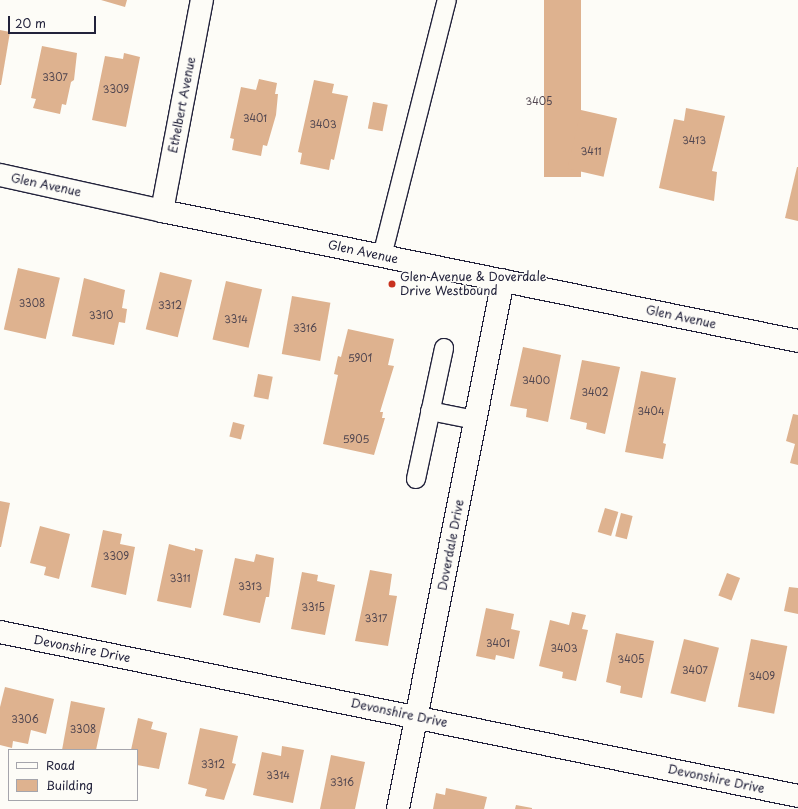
<!DOCTYPE html>
<html>
<head>
<meta charset="utf-8">
<style>
  body { margin:0 }
  #map { position:relative; width:798px; height:809px; overflow:hidden; background:#fdfcf7; font-family:"Playpen Sans",sans-serif }
  div>[style] { position:absolute }
  [style*='--x'] { left:calc(var(--x)*1px); top:calc(var(--y)*1px); width:calc(var(--w)*1px); rotate:calc(var(--a)*1deg) }
  .building>* { inset:0; background:#deb28f; transform-origin:0 0 }
  .roads { filter:drop-shadow(1px 0 #22223b) drop-shadow(-1px 0 #22223b) drop-shadow(0 1px #22223b) drop-shadow(0 -1px #22223b) }
  .lane>* { height:18px; margin:-9px; padding:0 9px; transform-origin:9px; border-radius:9px; background:#fdfcf7 }
  .street>* { height:22px; margin:-11px; padding:0 11px; transform-origin:11px; border-radius:11px; background:#fdfcf7 }
  .secondary>* { height:22px; margin:-11px; padding:0 11px; transform-origin:11px; border-radius:11px; background:#fdfcf7 }
  .dots>* { width:11px; height:11px; translate:-50% -50%; box-sizing:border-box; border:2px solid #fdfcf7; border-radius:50% }
  span { translate:-50% -50%; white-space:nowrap; text-align:center; line-height:1.15; -webkit-text-stroke:3px #fdfcf7; paint-order:stroke }
  .number-label { font-size:10px; color:#514650 }
  .number-label span { -webkit-text-stroke-width:0 }
  .street-label { font-size:12px; color:#22223b }
  .poi-label { font-size:12px; color:#22223b }
  .left { translate:0 -50%; text-align:left }
  .legend { position:absolute; left:8px; top:749px; width:130px; height:52px; box-sizing:border-box; background:#fdfcf7; border:1px solid #a5a5ac; margin:0; padding:5px 7px; list-style:none; font-size:12px; color:#22223b }
  .legend li { display:flex; align-items:center; gap:8px; height:20px }
  .legend b { width:20px; border:1px solid #a5a5ac }
  .scale { position:absolute; left:8px; top:16px; width:88px; height:18px; box-sizing:border-box; border:2px solid #22223b; border-top:0; padding-left:5px; font-size:12px; line-height:14px; white-space:nowrap; color:#22223b; -webkit-text-stroke:3px #fdfcf7; paint-order:stroke }
</style>
</head>
<body>
<div id="map">
  <div class="building">
    <i style="clip-path:polygon(101px 0,127px 0,125px 7px)"></i>
    <i style="left:544px;top:0;width:37px;height:177px"></i>
    <i style="clip-path:polygon(0 30px,10px 32px,1px 85px,0 85px)"></i>
    <i style="clip-path:polygon(42px 46px,77px 53px,74px 80px,71px 82px,66px 105px,62px 104px,60px 114px,33px 108px,36px 99px,31px 98px)"></i>
    <i style="clip-path:polygon(124px 53px,140px 57px,126px 127px,92px 120px,105px 56px,123px 59px)"></i>
    <i style="clip-path:polygon(259px 79px,277px 83px,275px 94px,278px 94px,276px 115px,267px 146px,263px 145px,261px 156px,232px 150px,234px 139px,230px 138px,241px 87px,256px 90px)"></i>
    <i style="clip-path:polygon(314px 80px,334px 84px,332px 93px,348px 96px,334px 160px,331px 159px,329px 170px,300px 164px,302px 153px,298px 152px)"></i>
    <i style="left:373px;top:102px;width:15px;height:27px;rotate:11deg"></i>
    <i style="clip-path:polygon(686px 108px,725px 116px,712px 171px,717px 172px,714px 201px,659px 188px,674px 119px,684px 121px)"></i>
    <i style="left:581px;top:110px;width:37px;height:60px;rotate:13deg"></i>
    <i style="clip-path:polygon(797px 167px,798px 167px,798px 221px,785px 218px)"></i>
    <i style="left:18px;top:268px;width:43px;height:63px;rotate:13deg"></i>
    <i style="left:160px;top:272px;width:33px;height:59px;rotate:14deg"></i>
    <i style="clip-path:polygon(84px 278px,125px 290px,122px 308px,127px 309px,125px 323px,119px 322px,114px 345px,72px 336px)"></i>
    <i style="left:226px;top:281px;width:37px;height:60px;rotate:13deg"></i>
    <i style="left:292px;top:296px;width:39px;height:59px;rotate:10deg"></i>
    <i style="clip-path:polygon(348px 329px,394px 339px,388px 365px,394px 366px,380px 412px,383px 412px,382px 418px,385px 418px,374px 455px,323px 444px,338px 375px,334px 374px,338px 356px,341px 357px)"></i>
    <i style="clip-path:polygon(523px 347px,561px 355px,548px 422px,526px 417px,527px 409px,510px 406px)"></i>
    <i style="clip-path:polygon(582px 360px,620px 367px,605px 434px,586px 429px,587px 423px,570px 419px)"></i>
    <i style="clip-path:polygon(641px 371px,676px 378px,663px 443px,666px 444px,663px 459px,625px 452px)"></i>
    <i style="left:258px;top:374px;width:15px;height:23px;rotate:11deg"></i>
    <i style="clip-path:polygon(793px 414px,798px 415px,798px 465px,790px 463px,795px 444px,786px 441px)"></i>
    <i style="left:233px;top:422px;width:12px;height:15px;rotate:14deg"></i>
    <i style="clip-path:polygon(0 501px,10px 503px,1px 547px,0 547px)"></i>
    <i style="left:605px;top:508px;width:14px;height:25px;rotate:17deg"></i>
    <i style="left:621px;top:513px;width:12px;height:24px;rotate:14deg"></i>
    <i style="clip-path:polygon(40px 526px,70px 534px,59px 579px,44px 575px,46px 567px,30px 563px)"></i>
    <i style="clip-path:polygon(103px 530px,122px 534px,120px 544px,135px 547px,126px 595px,91px 587px)"></i>
    <i style="clip-path:polygon(169px 544px,195px 551px,195px 548px,203px 550px,191px 608px,157px 601px)"></i>
    <i style="clip-path:polygon(256px 554px,274px 558px,269px 597px,266px 597px,260px 623px,223px 615px,235px 558px,254px 562px)"></i>
    <i style="clip-path:polygon(370px 570px,392px 574px,389px 595px,397px 596px,388px 646px,355px 641px)"></i>
    <i style="clip-path:polygon(302px 572px,318px 575px,317px 581px,335px 585px,325px 635px,291px 629px)"></i>
    <i style="left:727px;top:573px;width:14px;height:24px;rotate:21deg"></i>
    <i style="clip-path:polygon(789px 587px,798px 588px,798px 614px,784px 611px)"></i>
    <i style="clip-path:polygon(486px 608px,514px 614px,511px 629px,520px 631px,514px 659px,496px 655px,495px 660px,476px 656px)"></i>
    <i style="clip-path:polygon(572px 612px,586px 615px,582px 629px,588px 630px,576px 681px,562px 678px,563px 672px,539px 666px,550px 620px,569px 625px)"></i>
    <i style="clip-path:polygon(616px 633px,654px 641px,642px 698px,620px 693px,621px 686px,606px 682px)"></i>
    <i style="left:684px;top:639px;width:36px;height:56px;rotate:14deg"></i>
    <i style="left:751px;top:639px;width:37px;height:69px;rotate:11deg"></i>
    <i style="clip-path:polygon(5px 687px,54px 699px,46px 734px,31px 730px,28px 744px,13px 741px,12px 748px,0 745px,0 707px)"></i>
    <i style="clip-path:polygon(71px 701px,105px 708px,96px 750px,62px 750px)"></i>
    <i style="clip-path:polygon(138px 718px,153px 722px,151px 729px,167px 733px,159px 769px,137px 765px,137px 750px,131px 750px)"></i>
    <i style="clip-path:polygon(200px 728px,238px 736px,232px 763px,236px 764px,224px 800px,205px 796px,207px 789px,188px 784px)"></i>
    <i style="clip-path:polygon(282px 746px,304px 750px,293px 803px,253px 795px,262px 752px,281px 756px)"></i>
    <i style="clip-path:polygon(331px 755px,365px 762px,355px 809px,320px 809px)"></i>
    <i style="clip-path:polygon(446px 788px,487px 797px,484px 809px,433px 809px,436px 793px,445px 795px)"></i>
    <i style="clip-path:polygon(516px 805px,532px 808px,532px 809px,515px 809px)"></i>
  </div>
  <div class="roads">
    <div class="lane">
      <i style="--x:382;--y:256;--w:264;--a:-75.8"></i>
      <i style="--x:430;--y:411;--w:46;--a:11.3"></i>
      <i style="--x:416;--y:479;--w:134;--a:-77.9"></i>
    </div>
    <div class="street">
      <i style="--x:162;--y:211;--w:215;--a:-79.3"></i>
      <i style="--x:0;--y:632;--w:815;--a:11.61"></i>
      <i style="--x:398;--y:809;--w:539;--a:-78.77"></i>
    </div>
    <div class="secondary">
      <i style="--x:0;--y:175;--w:166;--a:12.5"></i>
      <i style="--x:162;--y:211;--w:649;--a:11.55"></i>
    </div>
  </div>
  <div class="dots">
    <i style="left:392px;top:284px;background:#c8321e"></i>
  </div>
  <div class="number-label">
    <span style="left:55px;top:77px">3307</span>
    <span style="left:116px;top:89px">3309</span>
    <span style="left:539px;top:101px">3405</span>
    <span style="left:255px;top:118px">3401</span>
    <span style="left:323px;top:124px">3403</span>
    <span style="left:694px;top:140px">3413</span>
    <span style="left:591px;top:151px">3411</span>
    <span style="left:32px;top:303px">3308</span>
    <span style="left:170px;top:305px">3312</span>
    <span style="left:101px;top:315px">3310</span>
    <span style="left:236px;top:319px">3314</span>
    <span style="left:305px;top:328px">3316</span>
    <span style="left:360px;top:358px">5901</span>
    <span style="left:536px;top:380px">3400</span>
    <span style="left:595px;top:392px">3402</span>
    <span style="left:651px;top:411px">3404</span>
    <span style="left:356px;top:439px">5905</span>
    <span style="left:116px;top:556px">3309</span>
    <span style="left:180px;top:578px">3311</span>
    <span style="left:250px;top:586px">3313</span>
    <span style="left:313px;top:607px">3315</span>
    <span style="left:376px;top:618px">3317</span>
    <span style="left:498px;top:643px">3401</span>
    <span style="left:564px;top:648px">3403</span>
    <span style="left:631px;top:659px">3405</span>
    <span style="left:695px;top:670px">3407</span>
    <span style="left:762px;top:676px">3409</span>
    <span style="left:25px;top:719px">3306</span>
    <span style="left:83px;top:729px">3308</span>
    <span style="left:213px;top:764px">3312</span>
    <span style="left:278px;top:775px">3314</span>
    <span style="left:342px;top:782px">3316</span>
  </div>
  <div class="street-label">
    <span style="left:182px;top:105px;rotate:-79deg">Ethelbert Avenue</span>
    <span style="left:46px;top:185px;rotate:12deg">Glen Avenue</span>
    <span style="left:363px;top:252px;rotate:12deg">Glen Avenue</span>
    <span style="left:681px;top:317px;rotate:12deg">Glen Avenue</span>
    <span style="left:451px;top:545px;rotate:-79deg">Doverdale Drive</span>
    <span style="left:82px;top:649px;rotate:11deg">Devonshire Drive</span>
    <span style="left:399px;top:713px;rotate:12deg">Devonshire Drive</span>
    <span style="left:716px;top:779px;rotate:12deg">Devonshire Drive</span>
  </div>
  <div class="poi-label">
    <span class="left" style="left:400px;top:284px">Glen Avenue &amp; Doverdale<br>Drive Westbound</span>
  </div>
  <ul class="legend">
  <li><b style="height:5px;background:#fdfcf7"></b>Road</li>
  <li><b style="height:11px;background:#deb28f"></b>Building</li>
  </ul>
  <div class="scale">20 m</div>
</div>
</body>
</html>
